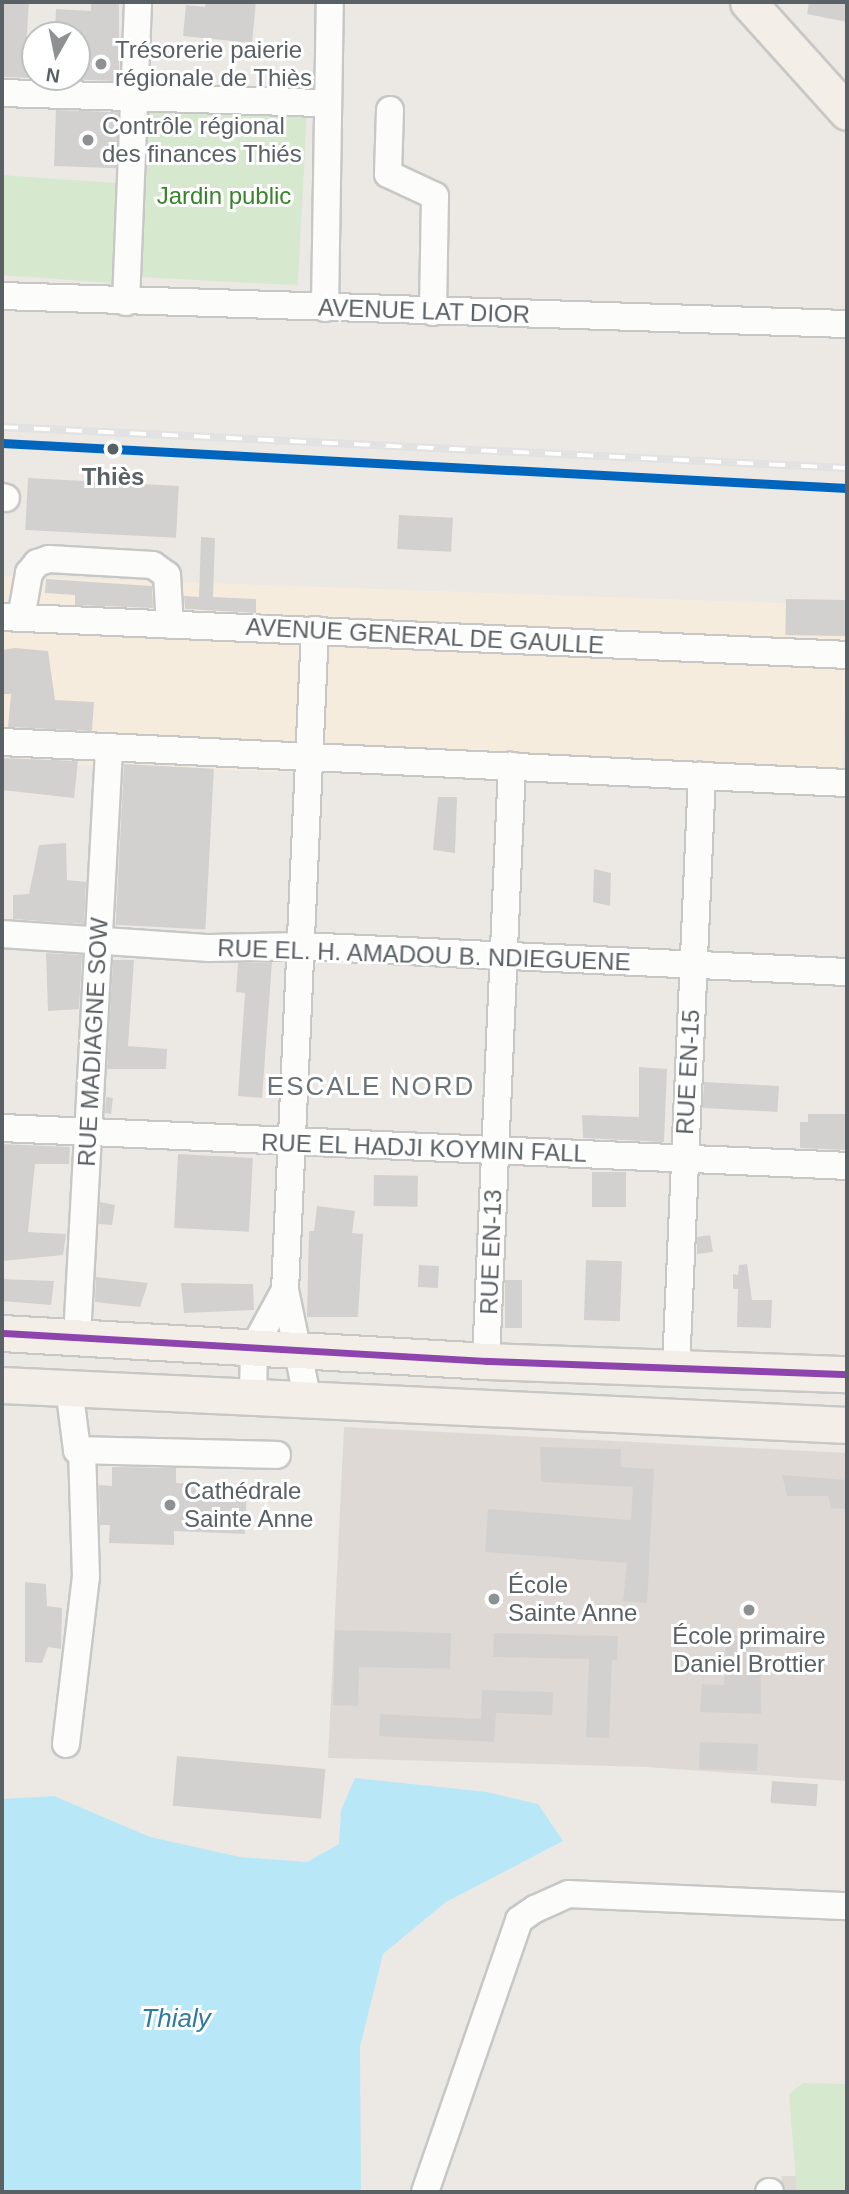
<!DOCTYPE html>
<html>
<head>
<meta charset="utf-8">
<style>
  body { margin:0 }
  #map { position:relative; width:849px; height:2194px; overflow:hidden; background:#ece9e5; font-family:Arial,sans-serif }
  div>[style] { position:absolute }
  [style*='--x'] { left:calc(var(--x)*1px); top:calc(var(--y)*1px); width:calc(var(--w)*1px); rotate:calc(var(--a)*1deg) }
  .commercial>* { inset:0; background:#f6ecdd; transform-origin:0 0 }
  .education>* { inset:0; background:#ded9d4 }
  .green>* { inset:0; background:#d6e9ce; transform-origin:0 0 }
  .water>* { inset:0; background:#b8e8f7 }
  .building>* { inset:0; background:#d3d1cf; transform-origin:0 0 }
  .roads { filter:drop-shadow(2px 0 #c7c7c6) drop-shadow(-2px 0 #c7c7c6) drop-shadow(0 2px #c7c7c6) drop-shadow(0 -2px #c7c7c6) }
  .minor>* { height:26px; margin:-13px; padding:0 13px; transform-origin:13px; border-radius:13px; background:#fcfcfb }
  .major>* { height:35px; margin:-17.5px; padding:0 17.5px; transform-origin:17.5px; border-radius:17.5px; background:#f3eee7 }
  .rail>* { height:8px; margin-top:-4px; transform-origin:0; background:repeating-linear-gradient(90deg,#fff 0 16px,#e2e2e2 0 32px); box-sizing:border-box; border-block:2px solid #e2e2e2 }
  .bus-1>* { height:7px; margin:-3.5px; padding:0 3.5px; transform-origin:3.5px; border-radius:3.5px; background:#8e44ad }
  .rail-1>* { height:9px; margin:-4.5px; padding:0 4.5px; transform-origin:4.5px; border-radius:4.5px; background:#0065bd }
  .dots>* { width:19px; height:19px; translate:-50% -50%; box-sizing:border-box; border:4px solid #fff; border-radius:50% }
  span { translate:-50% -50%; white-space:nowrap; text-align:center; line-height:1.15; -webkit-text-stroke:6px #fff; paint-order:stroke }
  .poi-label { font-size:24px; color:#5a6165 }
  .left { translate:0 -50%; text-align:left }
  .park-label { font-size:24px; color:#37832b }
  .street-label { font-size:24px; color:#5a6165 }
  .stop-label { font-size:24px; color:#5a6165; font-weight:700 }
  .neighbourhood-label { font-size:26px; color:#6b7377; letter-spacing:2px }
  .water-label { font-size:26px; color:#2e7aa0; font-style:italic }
  .frame { position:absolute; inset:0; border:4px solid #5a6165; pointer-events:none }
  .north { position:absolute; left:21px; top:21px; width:70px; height:70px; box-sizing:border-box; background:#fff; border:2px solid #bdc0c1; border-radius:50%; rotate:189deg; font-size:19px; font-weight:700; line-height:28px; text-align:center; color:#5a6165 }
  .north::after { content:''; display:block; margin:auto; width:24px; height:32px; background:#8d9192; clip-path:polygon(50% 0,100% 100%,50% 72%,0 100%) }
</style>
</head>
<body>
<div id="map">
  <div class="commercial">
    <i style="left:2px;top:576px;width:846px;height:186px;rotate:2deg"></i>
  </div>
  <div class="education">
    <i style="clip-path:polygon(344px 1427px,847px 1453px,847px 1781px,646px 1767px,328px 1758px)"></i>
    <i style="clip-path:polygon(782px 2176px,796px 2176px,797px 2192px,780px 2192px)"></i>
  </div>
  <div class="green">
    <i style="left:143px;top:107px;width:164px;height:170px;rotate:3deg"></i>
    <i style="left:2px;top:175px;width:117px;height:100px;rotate:4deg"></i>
    <i style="clip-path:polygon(803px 2083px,847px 2084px,847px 2192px,797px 2192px,789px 2094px)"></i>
  </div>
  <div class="water">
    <i style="clip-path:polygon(355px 1778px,487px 1792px,538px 1804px,563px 1841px,446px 1902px,383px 1954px,360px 2047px,361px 2192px,2px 2192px,2px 1799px,54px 1796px,150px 1837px,240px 1857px,307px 1862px,339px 1844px,341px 1810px)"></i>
  </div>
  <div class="building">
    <i style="clip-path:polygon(2px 2px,29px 2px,26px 47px,35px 47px,35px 78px,2px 77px)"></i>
    <i style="clip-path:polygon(91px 2px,119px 2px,119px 81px,58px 79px,77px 77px,77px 35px,55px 35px,56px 9px,91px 11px)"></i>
    <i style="clip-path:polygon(206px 2px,256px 2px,252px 43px,183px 36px,186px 5px,205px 7px)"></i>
    <i style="clip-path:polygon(809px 2px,847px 2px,847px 22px,807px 14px)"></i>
    <i style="left:56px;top:110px;width:62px;height:56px;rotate:2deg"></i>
    <i style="left:28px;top:478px;width:151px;height:52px;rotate:3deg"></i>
    <i style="left:399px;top:515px;width:54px;height:34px;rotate:3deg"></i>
    <i style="clip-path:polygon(201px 537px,215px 538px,213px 597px,256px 599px,256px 613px,185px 609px,184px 596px,199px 597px)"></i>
    <i style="clip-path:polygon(46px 579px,152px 586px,153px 608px,75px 605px,75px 595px,45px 593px)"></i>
    <i style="left:786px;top:599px;width:61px;height:36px;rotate:1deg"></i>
    <i style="clip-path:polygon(15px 648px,48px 651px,55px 700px,94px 702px,92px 731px,8px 727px,11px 694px,2px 694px,2px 650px)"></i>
    <i style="clip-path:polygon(2px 758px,78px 761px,74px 798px,2px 790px)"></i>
    <i style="left:124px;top:764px;width:90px;height:161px;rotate:3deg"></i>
    <i style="clip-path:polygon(438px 797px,457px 797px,455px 853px,433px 850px)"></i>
    <i style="clip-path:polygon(66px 843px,67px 880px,86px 882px,84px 924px,13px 919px,13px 895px,29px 894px,39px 845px)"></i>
    <i style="clip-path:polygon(594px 869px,611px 873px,610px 906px,593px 902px)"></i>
    <i style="clip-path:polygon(46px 953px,82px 955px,79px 1009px,48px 1011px)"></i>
    <i style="clip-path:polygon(113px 960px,134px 960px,128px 1046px,167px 1049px,166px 1069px,107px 1069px)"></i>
    <i style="clip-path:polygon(272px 962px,262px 1098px,238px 1096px,245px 993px,236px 992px,238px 963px)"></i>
    <i style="clip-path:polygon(639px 1067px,667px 1069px,664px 1142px,583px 1138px,582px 1115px,639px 1117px)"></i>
    <i style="left:704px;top:1082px;width:75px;height:26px;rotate:3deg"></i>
    <i style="clip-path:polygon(106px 1097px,113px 1098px,111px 1114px,105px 1113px)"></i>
    <i style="clip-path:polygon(808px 1114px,847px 1114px,847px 1150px,800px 1148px,800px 1122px,808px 1122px)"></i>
    <i style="clip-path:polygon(2px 1144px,70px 1147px,69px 1164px,35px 1164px,28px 1232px,66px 1234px,63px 1255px,2px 1261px)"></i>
    <i style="left:178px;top:1154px;width:75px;height:74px;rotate:3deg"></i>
    <i style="left:592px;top:1172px;width:34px;height:35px"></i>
    <i style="left:374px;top:1175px;width:44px;height:31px;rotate:1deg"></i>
    <i style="clip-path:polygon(100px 1202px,115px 1205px,112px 1225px,99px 1224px)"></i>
    <i style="clip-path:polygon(317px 1206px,355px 1211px,352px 1233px,363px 1234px,358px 1317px,307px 1317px,309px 1231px,314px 1231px)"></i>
    <i style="clip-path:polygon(710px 1235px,713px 1252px,697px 1254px,697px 1237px)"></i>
    <i style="left:586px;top:1260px;width:36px;height:60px;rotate:2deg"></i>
    <i style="clip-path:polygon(747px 1264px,752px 1300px,772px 1300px,771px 1328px,737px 1327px,738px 1289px,733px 1289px,733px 1274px,738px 1275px,739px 1265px)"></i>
    <i style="left:419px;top:1265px;width:20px;height:22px;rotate:3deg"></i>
    <i style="clip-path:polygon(96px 1277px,148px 1283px,140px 1307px,95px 1302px)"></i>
    <i style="clip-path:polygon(2px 1279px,54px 1281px,51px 1305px,2px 1301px)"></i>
    <i style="left:505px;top:1280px;width:17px;height:48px"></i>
    <i style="clip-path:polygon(181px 1283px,253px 1284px,254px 1310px,184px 1313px)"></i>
    <i style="clip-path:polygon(540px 1447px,621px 1449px,621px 1467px,654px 1469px,647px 1603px,623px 1601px,627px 1563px,485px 1552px,488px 1509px,631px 1520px,633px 1487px,541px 1482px)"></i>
    <i style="clip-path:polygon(112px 1467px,176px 1468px,176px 1483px,247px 1486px,245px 1534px,174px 1531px,174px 1545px,109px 1543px,110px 1525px,100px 1525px,99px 1485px,112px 1486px)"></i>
    <i style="clip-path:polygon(782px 1475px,847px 1480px,847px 1509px,831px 1508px,828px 1496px,787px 1496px)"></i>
    <i style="clip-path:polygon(25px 1582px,46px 1584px,47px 1606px,62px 1608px,61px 1649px,48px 1647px,42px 1663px,25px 1662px)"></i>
    <i style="clip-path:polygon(335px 1630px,451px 1633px,450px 1669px,359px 1667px,358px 1706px,333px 1705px)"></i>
    <i style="clip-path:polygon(494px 1633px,618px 1636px,617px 1660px,612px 1660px,609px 1738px,586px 1737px,589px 1659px,493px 1657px)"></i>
    <i style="clip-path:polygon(726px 1635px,760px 1638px,761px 1714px,700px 1712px,702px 1684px,724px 1685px)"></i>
    <i style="clip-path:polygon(482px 1690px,553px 1692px,552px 1715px,496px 1713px,494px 1742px,379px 1736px,380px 1714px,481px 1719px)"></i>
    <i style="left:700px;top:1742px;width:58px;height:27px;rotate:2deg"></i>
    <i style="left:177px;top:1756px;width:149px;height:50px;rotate:5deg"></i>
    <i style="left:772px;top:1781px;width:46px;height:22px;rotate:4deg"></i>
  </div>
  <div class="roads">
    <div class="minor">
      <i style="--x:2;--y:93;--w:326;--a:1.8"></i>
      <i style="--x:390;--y:110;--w:64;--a:91.8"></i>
      <i style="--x:388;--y:174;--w:52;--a:25.1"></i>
      <i style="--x:435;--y:196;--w:116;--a:91"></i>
      <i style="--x:2;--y:296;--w:845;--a:1.9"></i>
      <i style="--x:126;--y:302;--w:300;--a:-87.7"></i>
      <i style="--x:325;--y:308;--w:306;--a:-89.1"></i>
      <i style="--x:2;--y:497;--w:4;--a:14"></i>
      <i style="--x:2;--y:617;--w:846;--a:2.57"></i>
      <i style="--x:21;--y:618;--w:46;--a:-79.9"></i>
      <i style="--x:29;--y:573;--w:13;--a:-51"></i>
      <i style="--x:37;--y:563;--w:13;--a:-18"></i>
      <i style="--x:49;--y:559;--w:104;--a:3.3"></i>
      <i style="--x:153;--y:565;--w:17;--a:36"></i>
      <i style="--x:167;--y:575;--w:50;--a:86.6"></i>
      <i style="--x:2;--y:742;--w:846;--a:2.78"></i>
      <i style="--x:2;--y:934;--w:208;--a:3.9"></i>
      <i style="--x:210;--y:948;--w:91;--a:-1.3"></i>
      <i style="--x:301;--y:946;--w:547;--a:2.73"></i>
      <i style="--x:2;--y:1128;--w:846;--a:2.57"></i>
      <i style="--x:77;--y:1337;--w:589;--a:-86.88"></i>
      <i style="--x:486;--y:1361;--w:596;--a:-87.5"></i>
      <i style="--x:676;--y:1368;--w:593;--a:-87.49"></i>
      <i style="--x:69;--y:1388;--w:63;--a:82.6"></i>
      <i style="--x:77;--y:1450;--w:200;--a:1.4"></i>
      <i style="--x:253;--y:1398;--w:51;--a:-88.9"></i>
      <i style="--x:254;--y:1347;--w:65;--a:-61.5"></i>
      <i style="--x:308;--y:1401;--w:113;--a:-101.7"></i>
      <i style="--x:285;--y:1290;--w:661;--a:-87.4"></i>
      <i style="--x:66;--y:1744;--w:168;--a:-83.2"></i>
      <i style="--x:86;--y:1577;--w:126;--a:-91.8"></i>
      <i style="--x:425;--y:2192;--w:288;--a:-70.9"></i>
      <i style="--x:519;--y:1920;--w:19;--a:-35"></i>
      <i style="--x:535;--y:1909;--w:37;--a:-24"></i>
      <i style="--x:569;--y:1894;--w:278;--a:2.5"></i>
      <i style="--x:769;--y:2192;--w:1;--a:0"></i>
    </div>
    <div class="major">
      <i style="--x:748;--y:2;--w:148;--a:48"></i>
      <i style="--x:2;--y:1333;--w:485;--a:3.3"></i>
      <i style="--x:486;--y:1361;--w:361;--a:2.1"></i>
      <i style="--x:2;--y:1385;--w:846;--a:2.71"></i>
    </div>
  </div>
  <div class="rail">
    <i style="--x:2;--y:427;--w:846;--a:2.78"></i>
    <i style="--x:2;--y:443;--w:111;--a:2.6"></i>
  </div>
  <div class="bus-1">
    <i style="--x:2;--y:1333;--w:485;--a:3.3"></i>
    <i style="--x:486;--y:1361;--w:361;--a:2.1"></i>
  </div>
  <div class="rail-1">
    <i style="--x:2;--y:443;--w:846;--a:3.05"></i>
  </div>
  <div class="dots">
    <i style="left:101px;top:64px;background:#8d9192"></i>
    <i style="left:88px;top:140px;background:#8d9192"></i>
    <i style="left:113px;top:449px;background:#5a6165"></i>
    <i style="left:170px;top:1505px;background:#8d9192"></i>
    <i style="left:494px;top:1599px;background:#8d9192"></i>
    <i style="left:749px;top:1610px;background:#8d9192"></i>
  </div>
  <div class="poi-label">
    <span class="left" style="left:115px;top:64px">Trésorerie paierie<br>régionale de Thiès</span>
    <span class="left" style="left:102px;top:140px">Contrôle régional<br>des finances Thiés</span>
    <span class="left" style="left:184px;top:1505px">Cathédrale<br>Sainte Anne</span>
    <span class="left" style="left:508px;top:1599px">École<br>Sainte Anne</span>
    <span style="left:749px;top:1650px">École primaire<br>Daniel Brottier</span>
  </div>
  <div class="park-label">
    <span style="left:224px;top:196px">Jardin public</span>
  </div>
  <div class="street-label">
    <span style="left:424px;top:311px;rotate:2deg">AVENUE LAT DIOR</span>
    <span style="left:425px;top:636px;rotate:3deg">AVENUE GENERAL DE GAULLE</span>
    <span style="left:424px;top:955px;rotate:2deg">RUE EL. H. AMADOU B. NDIEGUENE</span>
    <span style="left:93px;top:1042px;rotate:-87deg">RUE MADIAGNE SOW</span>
    <span style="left:688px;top:1072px;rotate:-87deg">RUE EN-15</span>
    <span style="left:424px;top:1148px;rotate:2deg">RUE EL HADJI KOYMIN FALL</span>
    <span style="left:491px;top:1252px;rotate:-88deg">RUE EN-13</span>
  </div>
  <div class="stop-label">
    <span style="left:113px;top:477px">Thiès</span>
  </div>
  <div class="neighbourhood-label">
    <span style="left:371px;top:1087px">ESCALE NORD</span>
  </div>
  <div class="water-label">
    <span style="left:176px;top:2019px">Thialy</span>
  </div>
  <div class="frame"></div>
  <div class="north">N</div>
</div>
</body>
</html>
